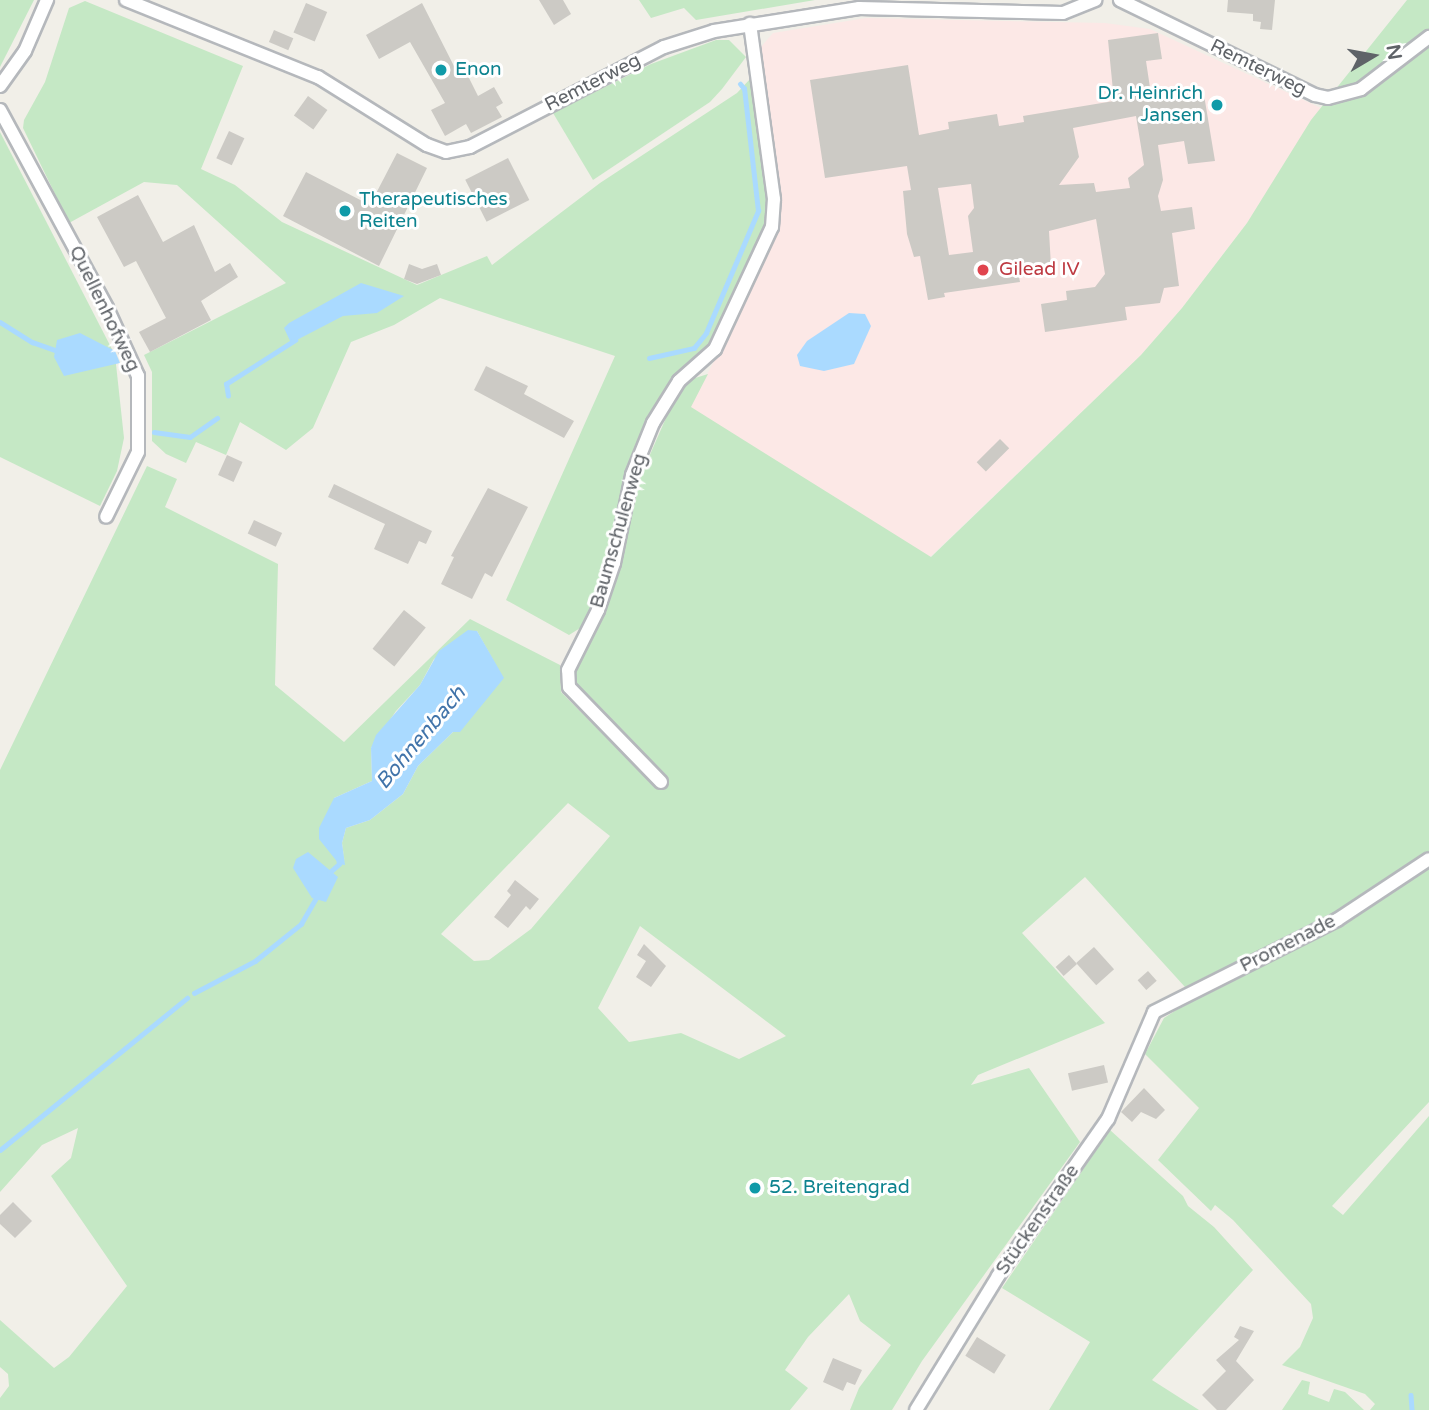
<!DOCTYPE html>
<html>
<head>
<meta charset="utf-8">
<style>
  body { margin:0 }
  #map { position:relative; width:1429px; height:1410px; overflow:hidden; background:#f1efe8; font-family:"Varela Round",sans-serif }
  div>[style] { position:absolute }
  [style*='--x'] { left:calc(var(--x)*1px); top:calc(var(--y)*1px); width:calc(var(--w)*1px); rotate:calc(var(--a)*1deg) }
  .medical>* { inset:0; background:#fce8e6 }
  .green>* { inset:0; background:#c5e8c5 }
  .water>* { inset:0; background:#aadaff }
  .stream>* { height:4.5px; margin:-2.25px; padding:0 2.25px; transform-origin:2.25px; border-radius:2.25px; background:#aadaff }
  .building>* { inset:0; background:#cccac5; transform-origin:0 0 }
  .roads { filter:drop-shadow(2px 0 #b5b8bc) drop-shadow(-2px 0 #b5b8bc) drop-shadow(0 2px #b5b8bc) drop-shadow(0 -2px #b5b8bc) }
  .minor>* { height:12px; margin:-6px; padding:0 6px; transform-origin:6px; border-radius:6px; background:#fff }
  .dots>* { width:19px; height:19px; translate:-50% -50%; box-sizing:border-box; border:4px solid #fff; border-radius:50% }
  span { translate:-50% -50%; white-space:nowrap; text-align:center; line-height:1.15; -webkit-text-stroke:6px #fff; paint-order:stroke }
  .street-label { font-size:19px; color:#5f6368 }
  .culture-label { font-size:19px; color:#0d838f }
  .left { translate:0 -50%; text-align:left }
  .right { translate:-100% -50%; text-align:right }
  .health-label { font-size:19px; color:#be3a42 }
  .water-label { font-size:21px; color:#4174aa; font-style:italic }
  .north { position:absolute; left:1338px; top:21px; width:70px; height:70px; -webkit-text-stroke:5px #fff; paint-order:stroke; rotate:80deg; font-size:19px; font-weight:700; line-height:28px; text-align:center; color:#5f6368 }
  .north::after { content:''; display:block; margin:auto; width:24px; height:32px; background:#5f6368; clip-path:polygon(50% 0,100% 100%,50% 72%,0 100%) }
</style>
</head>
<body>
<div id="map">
  <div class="medical">
    <i style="clip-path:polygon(866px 18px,1105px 23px,1150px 29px,1323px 109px,1247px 223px,1182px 308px,1141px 355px,930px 557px,690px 407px,724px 342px,778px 200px,760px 48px,773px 33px)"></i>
  </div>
  <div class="green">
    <i style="clip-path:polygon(0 0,34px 0,0 67px)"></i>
    <i style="clip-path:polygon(639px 0,815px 0,696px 20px,684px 8px,651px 18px)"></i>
    <i style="clip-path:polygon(evenodd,1407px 0,1429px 0,1429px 1102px,1332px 1206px,1343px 1215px,1429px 1116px,1429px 1410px,1370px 1410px,1375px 1404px,1365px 1394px,1282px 1365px,1300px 1347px,1313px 1318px,1311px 1304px,1233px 1220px,1215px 1205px,1211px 1211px,1158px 1160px,1199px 1108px,1145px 1054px,1164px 1018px,1195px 998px,1085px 877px,1022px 933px,1105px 1023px,978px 1075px,971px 1085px,1029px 1068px,1080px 1142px,922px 1361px,892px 1410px,850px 1410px,859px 1388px,891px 1345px,860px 1321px,849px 1294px,808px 1337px,785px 1370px,808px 1388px,790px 1410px,0 1410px,0 1398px,9px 1386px,8px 1374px,0 1367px,0 1320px,54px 1368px,69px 1357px,127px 1286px,51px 1176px,71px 1158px,78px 1128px,42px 1145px,0 1192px,0 770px,147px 466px,177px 479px,165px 507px,278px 564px,275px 685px,344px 742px,470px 619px,560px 665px,561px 692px,654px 786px,661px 777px,573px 685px,572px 669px,614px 583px,631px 498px,676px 395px,692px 379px,708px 374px,691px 407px,931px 557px,1141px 355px,1182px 308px,1247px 223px,1311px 120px,1407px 0,477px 631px,493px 660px,453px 732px,418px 766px,403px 794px,370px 820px,346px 828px,342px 843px,345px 864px,334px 798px,372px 781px,371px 748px,396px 711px,420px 685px,434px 659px,477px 631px,1407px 0,568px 803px,610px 836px,531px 929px,489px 960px,474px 961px,441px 934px,568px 803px,1407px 0,640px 926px,786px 1036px,739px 1059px,681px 1033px,629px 1042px,598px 1008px,640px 926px)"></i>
    <i style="clip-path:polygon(85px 1px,243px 66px,201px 169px,235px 185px,282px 222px,417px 285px,487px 256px,492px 265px,600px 183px,737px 93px,751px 78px,770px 201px,766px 227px,718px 337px,672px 383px,627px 477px,611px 563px,585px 625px,569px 635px,506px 600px,615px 356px,440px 298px,394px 325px,351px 342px,313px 428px,286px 450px,240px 422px,226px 455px,196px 442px,186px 463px,166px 454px,152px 441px,152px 372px,144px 355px,286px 283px,177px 185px,144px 182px,69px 223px,23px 128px,24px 120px,45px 82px,69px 8px)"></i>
    <i style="clip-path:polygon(716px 40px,729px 40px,746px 57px,722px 89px,710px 102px,593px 180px,553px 113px,651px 64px)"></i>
    <i style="clip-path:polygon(0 132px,115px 355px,124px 438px,117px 471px,100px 506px,0 457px)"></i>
    <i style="clip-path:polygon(1110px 1130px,1183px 1196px,1188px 1206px,1214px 1227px,1253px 1270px,1152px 1380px,1199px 1410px,1049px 1410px,1090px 1342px,1002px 1288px)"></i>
    <i style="clip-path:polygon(1302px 1380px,1310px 1382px,1308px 1394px,1329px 1402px,1334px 1389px,1345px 1392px,1364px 1410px,1282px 1410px)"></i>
  </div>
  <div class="water">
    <i style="clip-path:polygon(361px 283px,404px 296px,377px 313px,343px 316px,291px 343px,284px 328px,289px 323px)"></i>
    <i style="clip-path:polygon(849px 313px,865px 314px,871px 326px,854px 364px,824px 371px,800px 366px,797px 355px,807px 341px)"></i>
    <i style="clip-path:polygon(80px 333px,115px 351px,120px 363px,64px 376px,54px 357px,57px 340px)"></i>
    <i style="clip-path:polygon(468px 630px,477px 631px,504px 678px,460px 732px,453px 732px,418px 766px,403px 794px,370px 820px,346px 828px,342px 843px,345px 865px,339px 864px,319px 839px,319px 828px,334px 798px,372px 781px,371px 748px,376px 735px,420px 685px,439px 651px)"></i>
    <i style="clip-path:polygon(308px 852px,338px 877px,326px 902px,312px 898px,293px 868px,296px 859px)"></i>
  </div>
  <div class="stream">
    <i style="--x:0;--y:322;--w:38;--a:32"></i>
    <i style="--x:32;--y:342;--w:28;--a:19"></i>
    <i style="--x:649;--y:358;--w:46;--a:-12.5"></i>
    <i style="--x:694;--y:348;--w:19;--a:-51"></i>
    <i style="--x:706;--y:333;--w:133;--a:-66.9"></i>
    <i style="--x:758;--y:211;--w:123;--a:-96.5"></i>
    <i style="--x:744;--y:89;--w:6;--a:-129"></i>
    <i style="--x:228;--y:396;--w:12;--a:-99"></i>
    <i style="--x:226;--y:384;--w:82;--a:-32.5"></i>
    <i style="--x:154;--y:432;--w:36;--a:8"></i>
    <i style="--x:190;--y:437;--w:33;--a:-35"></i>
    <i style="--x:329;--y:873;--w:13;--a:-42"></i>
    <i style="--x:339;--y:864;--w:6;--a:-99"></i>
    <i style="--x:194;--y:993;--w:69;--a:-27.7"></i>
    <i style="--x:255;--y:961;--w:59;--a:-38.8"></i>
    <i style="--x:301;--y:924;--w:32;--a:-60"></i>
    <i style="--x:0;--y:1150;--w:241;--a:-39.1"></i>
    <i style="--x:1411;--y:1395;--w:15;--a:86"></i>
  </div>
  <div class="building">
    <i style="clip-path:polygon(539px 0,563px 0,571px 14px,554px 25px)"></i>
    <i style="clip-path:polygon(1228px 0,1275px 0,1272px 30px,1260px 29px,1261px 22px,1253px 21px,1253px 14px,1227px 12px)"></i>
    <i style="left:306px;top:3px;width:23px;height:32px;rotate:23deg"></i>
    <i style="clip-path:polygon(422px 3px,457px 72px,464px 68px,478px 96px,494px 87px,503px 103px,496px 107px,502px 117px,471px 133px,466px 124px,445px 136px,431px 110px,445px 103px,410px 42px,379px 59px,366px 35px)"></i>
    <i style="left:274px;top:30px;width:21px;height:13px;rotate:23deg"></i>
    <i style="clip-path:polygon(evenodd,1158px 33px,1162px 59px,1146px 61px,1152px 101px,1203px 89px,1215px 161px,1188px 164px,1184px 141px,1158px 145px,1163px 180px,1158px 196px,1161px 211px,1192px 207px,1195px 229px,1172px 233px,1179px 286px,1164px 288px,1160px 303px,1125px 307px,1127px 320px,1045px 332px,1041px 304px,1067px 300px,1066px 291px,1095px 287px,1105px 274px,1096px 219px,1049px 231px,1051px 266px,1034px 269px,1035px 275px,1019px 277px,1020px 282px,944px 293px,945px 297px,928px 300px,920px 256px,914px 257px,907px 234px,903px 191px,911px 190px,907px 166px,825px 178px,810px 80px,908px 65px,919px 135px,949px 129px,948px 122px,997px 114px,999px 126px,1024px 122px,1023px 116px,1114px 101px,1108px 40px,1158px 33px,1136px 116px,1144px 165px,1128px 178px,1130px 188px,1096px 192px,1094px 183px,1059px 185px,1079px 157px,1073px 128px,1136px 116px,1158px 33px,971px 184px,974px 208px,968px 216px,973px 252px,949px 255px,938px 188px,971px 184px)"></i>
    <i style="left:308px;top:96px;width:24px;height:24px;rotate:36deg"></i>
    <i style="left:229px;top:131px;width:17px;height:30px;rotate:25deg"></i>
    <i style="clip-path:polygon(397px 153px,427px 168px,379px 266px,283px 216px,306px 172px,370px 205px)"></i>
    <i style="left:508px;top:158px;width:47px;height:48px;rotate:63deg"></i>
    <i style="clip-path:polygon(138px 195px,163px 242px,194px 225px,215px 272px,230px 263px,238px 277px,201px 301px,211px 320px,150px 352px,139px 332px,166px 318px,136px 261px,124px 267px,97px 217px)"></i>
    <i style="clip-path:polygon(409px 264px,422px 269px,437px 264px,441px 275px,417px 284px,404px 279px)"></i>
    <i style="clip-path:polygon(486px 366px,528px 386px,524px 394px,574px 421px,564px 438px,474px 390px)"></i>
    <i style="left:1000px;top:439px;width:13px;height:33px;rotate:45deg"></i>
    <i style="left:227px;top:455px;width:17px;height:22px;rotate:24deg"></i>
    <i style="clip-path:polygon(334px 484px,432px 531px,426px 544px,419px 541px,408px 564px,374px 549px,385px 524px,328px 497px)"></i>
    <i style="clip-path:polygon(488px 488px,528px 507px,492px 577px,485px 573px,472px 599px,441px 584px,454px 557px,451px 556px)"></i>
    <i style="left:254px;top:520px;width:31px;height:15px;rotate:25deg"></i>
    <i style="left:404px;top:610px;width:28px;height:50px;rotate:39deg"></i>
    <i style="clip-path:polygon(515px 880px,539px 899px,530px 910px,526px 906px,508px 928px,494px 917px,511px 895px,507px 891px)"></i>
    <i style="clip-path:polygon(644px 944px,666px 966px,651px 987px,636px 977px,646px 961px,637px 955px)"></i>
    <i style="left:1094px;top:947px;width:30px;height:24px;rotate:48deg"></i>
    <i style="left:1069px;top:955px;width:12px;height:18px;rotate:48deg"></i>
    <i style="left:1148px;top:971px;width:13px;height:14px;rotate:48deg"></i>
    <i style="left:1104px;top:1065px;width:18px;height:37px;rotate:77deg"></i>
    <i style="clip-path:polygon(1144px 1088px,1165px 1110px,1156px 1119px,1141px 1112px,1132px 1122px,1121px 1112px)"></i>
    <i style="clip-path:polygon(13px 1202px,32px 1221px,15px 1238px,0 1224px,0 1215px)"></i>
    <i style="clip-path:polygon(1240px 1326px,1254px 1331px,1236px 1361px,1254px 1380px,1226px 1410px,1217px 1410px,1202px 1395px,1226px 1371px,1216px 1360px,1239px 1340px,1234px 1337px)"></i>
    <i style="left:977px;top:1337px;width:34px;height:22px;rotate:32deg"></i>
    <i style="clip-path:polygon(833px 1358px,862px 1370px,855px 1385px,847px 1382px,843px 1391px,823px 1382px)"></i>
  </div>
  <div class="roads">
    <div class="minor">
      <i style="--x:126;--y:0;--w:207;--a:21.9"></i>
      <i style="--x:318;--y:77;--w:128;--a:32"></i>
      <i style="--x:427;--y:145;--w:20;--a:20"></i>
      <i style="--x:446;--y:152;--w:25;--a:-12"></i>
      <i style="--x:470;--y:147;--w:218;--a:-27.3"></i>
      <i style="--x:664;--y:47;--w:52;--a:-17.7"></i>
      <i style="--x:714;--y:31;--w:147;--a:-9"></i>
      <i style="--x:859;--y:8;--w:204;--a:1.4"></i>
      <i style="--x:1063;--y:13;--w:35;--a:-22"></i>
      <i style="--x:1120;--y:0;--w:217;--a:26"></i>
      <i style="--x:1315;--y:95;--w:13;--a:13"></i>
      <i style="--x:1328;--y:98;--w:34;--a:-15"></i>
      <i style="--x:1361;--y:89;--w:86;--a:-37.4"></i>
      <i style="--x:0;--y:86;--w:43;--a:-54.5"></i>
      <i style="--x:25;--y:51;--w:56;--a:-66.7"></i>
      <i style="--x:0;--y:110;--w:225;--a:61.6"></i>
      <i style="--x:107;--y:308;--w:75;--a:65.5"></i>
      <i style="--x:138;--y:376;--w:76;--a:90"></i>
      <i style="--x:138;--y:452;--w:72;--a:116.2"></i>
      <i style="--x:661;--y:782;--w:132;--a:-134.1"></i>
      <i style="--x:569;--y:687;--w:17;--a:-93"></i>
      <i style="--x:568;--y:670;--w:67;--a:-63.4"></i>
      <i style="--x:598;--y:610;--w:50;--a:-71.2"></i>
      <i style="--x:614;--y:563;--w:90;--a:-78.4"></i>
      <i style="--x:632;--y:475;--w:56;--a:-68"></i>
      <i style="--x:653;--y:423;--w:49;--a:-58.2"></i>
      <i style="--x:679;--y:381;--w:48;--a:-41.6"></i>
      <i style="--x:715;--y:349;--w:135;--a:-65"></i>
      <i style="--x:772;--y:227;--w:28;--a:-86"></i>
      <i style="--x:774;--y:199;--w:177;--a:-97.8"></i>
      <i style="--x:916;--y:1410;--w:157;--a:-58.5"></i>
      <i style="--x:998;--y:1276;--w:192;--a:-55"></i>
      <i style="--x:1108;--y:1119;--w:116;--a:-66.7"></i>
      <i style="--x:1154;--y:1012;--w:205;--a:-26.7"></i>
      <i style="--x:1337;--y:920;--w:110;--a:-33.5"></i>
    </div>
  </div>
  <div class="dots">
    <i style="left:441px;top:70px;background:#0f9aa8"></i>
    <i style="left:1217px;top:105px;background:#0f9aa8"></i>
    <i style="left:345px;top:211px;background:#0f9aa8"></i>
    <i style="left:983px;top:270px;background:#e0444e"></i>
    <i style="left:755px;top:1188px;background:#0f9aa8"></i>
  </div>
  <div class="street-label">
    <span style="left:1258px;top:68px;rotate:26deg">Remterweg</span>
    <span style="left:593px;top:83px;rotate:-27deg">Remterweg</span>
    <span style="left:104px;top:309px;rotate:64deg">Quellenhofweg</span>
    <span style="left:619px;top:531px;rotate:-74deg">Baumschulenweg</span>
    <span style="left:1288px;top:944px;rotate:-27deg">Promenade</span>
    <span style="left:1038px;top:1220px;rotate:-55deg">Stückenstraße</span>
  </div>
  <div class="culture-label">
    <span class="left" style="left:455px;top:70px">Enon</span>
    <span class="right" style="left:1203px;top:105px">Dr. Heinrich<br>Jansen</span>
    <span class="left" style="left:359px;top:211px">Therapeutisches<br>Reiten</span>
    <span class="left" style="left:769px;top:1188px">52. Breitengrad</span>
  </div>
  <div class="health-label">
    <span class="left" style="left:999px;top:270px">Gilead IV</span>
  </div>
  <div class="water-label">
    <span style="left:421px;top:738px;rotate:-50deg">Bohnenbach</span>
  </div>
  <div class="north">N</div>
</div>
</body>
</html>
